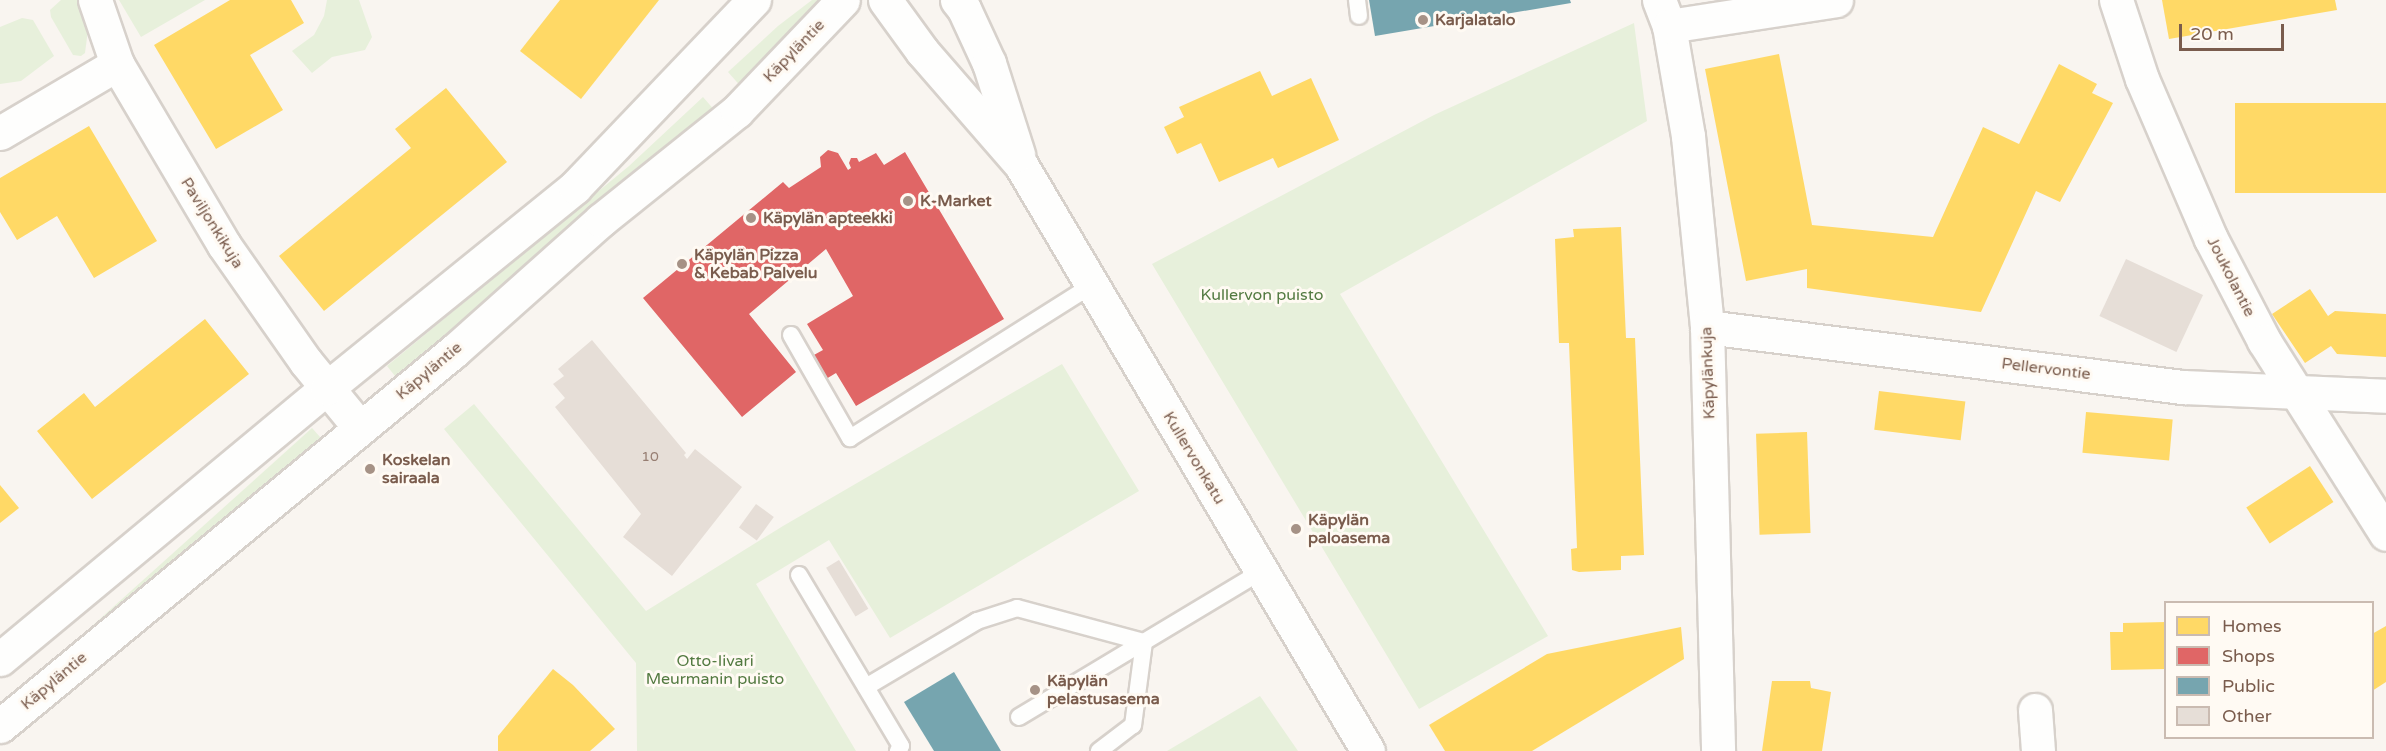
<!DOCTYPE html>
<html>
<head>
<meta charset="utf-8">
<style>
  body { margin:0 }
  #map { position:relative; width:2386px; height:751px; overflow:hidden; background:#f9f5f0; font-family:"Varela Round",sans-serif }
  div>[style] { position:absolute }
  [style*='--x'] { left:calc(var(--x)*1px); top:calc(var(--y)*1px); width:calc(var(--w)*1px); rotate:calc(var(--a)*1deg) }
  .green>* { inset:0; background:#e7f0db; transform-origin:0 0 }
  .homes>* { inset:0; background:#ffd966; transform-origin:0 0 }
  .shops>* { inset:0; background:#e06666 }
  .public>* { inset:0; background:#76a5af }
  .building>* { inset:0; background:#e6ded7; transform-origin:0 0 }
  .roads { filter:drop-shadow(2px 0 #d7d1cb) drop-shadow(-2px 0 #d7d1cb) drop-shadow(0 2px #d7d1cb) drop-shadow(0 -2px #d7d1cb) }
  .lane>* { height:16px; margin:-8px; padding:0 8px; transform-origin:8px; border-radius:8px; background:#fefefd }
  .street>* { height:33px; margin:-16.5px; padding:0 16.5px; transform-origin:16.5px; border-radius:16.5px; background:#fefefd }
  .secondary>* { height:33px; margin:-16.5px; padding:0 16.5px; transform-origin:16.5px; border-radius:16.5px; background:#fefefd }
  .dots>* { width:16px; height:16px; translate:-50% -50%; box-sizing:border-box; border:3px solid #fffaf3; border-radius:50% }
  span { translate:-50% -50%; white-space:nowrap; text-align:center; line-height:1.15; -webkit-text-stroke:6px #fffaf3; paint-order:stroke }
  .number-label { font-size:14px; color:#977e72 }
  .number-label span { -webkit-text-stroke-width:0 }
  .poi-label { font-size:16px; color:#7a5c4d; font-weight:700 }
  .left { translate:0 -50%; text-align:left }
  .street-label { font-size:16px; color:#7a5c4d }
  .park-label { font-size:16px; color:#537a41 }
  .legend { position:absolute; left:2164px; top:601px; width:210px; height:138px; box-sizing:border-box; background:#fffaf3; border:2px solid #cabbb1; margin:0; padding:8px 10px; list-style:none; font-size:18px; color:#7a5c4d }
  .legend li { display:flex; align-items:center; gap:12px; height:30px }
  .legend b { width:30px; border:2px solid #cabbb1 }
  .scale { position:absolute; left:2179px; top:24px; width:105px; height:27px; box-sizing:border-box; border:3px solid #7a5c4d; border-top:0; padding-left:8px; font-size:18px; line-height:21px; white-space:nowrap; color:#7a5c4d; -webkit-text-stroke:4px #fffaf3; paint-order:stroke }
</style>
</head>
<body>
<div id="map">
  <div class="green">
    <i style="clip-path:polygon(61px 0,81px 0,89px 22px,85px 53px,81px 56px,73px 55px,51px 17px,50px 10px)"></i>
    <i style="clip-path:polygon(119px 0,205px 0,141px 37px)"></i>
    <i style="clip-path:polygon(327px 0,359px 0,372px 37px,365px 50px,332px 57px,312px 73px,292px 51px,314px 35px,324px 16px)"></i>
    <i style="clip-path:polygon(812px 0,823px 0,743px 89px,728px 72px,778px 26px)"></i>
    <i style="clip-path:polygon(22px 18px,33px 20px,54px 56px,21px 81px,0 84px,0 27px)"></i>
    <i style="clip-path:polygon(1634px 23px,1647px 121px,1340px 294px,1548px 636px,1419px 709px,1152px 264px,1434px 115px)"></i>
    <i style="clip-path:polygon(703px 97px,716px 112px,395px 376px,387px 366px,629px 166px)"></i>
    <i style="clip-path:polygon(1062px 364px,1139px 491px,890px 638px,829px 540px,756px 584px,856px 751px,637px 751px,636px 663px,444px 429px,474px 404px,646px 611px,783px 526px)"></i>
    <i style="left:312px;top:428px;width:13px;height:404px;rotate:48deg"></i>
    <i style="clip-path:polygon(1260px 696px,1298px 751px,1167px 751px)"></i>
  </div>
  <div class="homes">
    <i style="clip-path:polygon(230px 0,291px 0,304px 23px,250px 55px,283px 110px,216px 149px,154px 45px)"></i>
    <i style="clip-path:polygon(560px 0,659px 0,581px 99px,520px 51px)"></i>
    <i style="clip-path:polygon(2162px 0,2335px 0,2337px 10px,2169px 39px)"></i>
    <i style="clip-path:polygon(1779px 54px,1812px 225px,1933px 237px,1983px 127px,2019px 144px,2059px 64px,2097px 84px,2092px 93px,2113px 103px,2060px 202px,2036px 191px,1981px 312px,1807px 288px,1807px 269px,1746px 281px,1705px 69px)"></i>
    <i style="clip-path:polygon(1260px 71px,1272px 96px,1311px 78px,1339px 140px,1278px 168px,1273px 158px,1219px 182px,1201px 143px,1177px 154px,1164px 127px,1184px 117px,1179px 107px)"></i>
    <i style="clip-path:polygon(446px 88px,507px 162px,324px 311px,279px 256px,411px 148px,395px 129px)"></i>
    <i style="left:2386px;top:103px;width:90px;height:151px;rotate:90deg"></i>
    <i style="clip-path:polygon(89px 126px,157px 241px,94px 278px,57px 216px,17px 240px,0 212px,0 178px)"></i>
    <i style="clip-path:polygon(1621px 227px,1626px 338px,1635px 338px,1644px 555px,1621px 556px,1621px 570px,1579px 572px,1572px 570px,1571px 549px,1577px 548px,1569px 343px,1559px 343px,1555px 239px,1574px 237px,1573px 229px)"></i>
    <i style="clip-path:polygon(2310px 289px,2328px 316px,2335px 311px,2386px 314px,2386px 357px,2337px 354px,2331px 346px,2305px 363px,2272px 314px)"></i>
    <i style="clip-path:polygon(205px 319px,249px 374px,92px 499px,37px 431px,84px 393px,95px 407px)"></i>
    <i style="left:1879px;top:391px;width:87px;height:39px;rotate:7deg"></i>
    <i style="left:2086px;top:412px;width:87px;height:41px;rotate:5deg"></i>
    <i style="left:1807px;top:432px;width:101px;height:51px;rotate:88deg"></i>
    <i style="left:2310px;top:466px;width:43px;height:76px;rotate:57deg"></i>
    <i style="clip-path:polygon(0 485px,19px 508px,0 523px)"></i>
    <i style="clip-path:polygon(2166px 622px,2166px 669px,2111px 670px,2110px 632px,2123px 632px,2123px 623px)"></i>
    <i style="clip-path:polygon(2386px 626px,2386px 682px,2372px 691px,2372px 634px)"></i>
    <i style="clip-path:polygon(1681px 627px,1684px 659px,1532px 751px,1445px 751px,1429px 725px,1547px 654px)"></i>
    <i style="clip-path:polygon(553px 669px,573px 685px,615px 729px,590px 751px,498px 751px,498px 736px)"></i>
    <i style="clip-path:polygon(1772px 681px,1810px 681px,1811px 688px,1831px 692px,1822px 751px,1762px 751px)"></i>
  </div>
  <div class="shops">
    <i style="clip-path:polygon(828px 150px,838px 153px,848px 170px,851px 168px,849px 163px,851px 158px,857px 158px,859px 162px,876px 153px,884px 165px,905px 152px,1004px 319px,856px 406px,836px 373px,826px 379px,812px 356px,823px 350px,807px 324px,853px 296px,826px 249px,749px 314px,796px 372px,742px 417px,643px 298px,783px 182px,789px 188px,821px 167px,820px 157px)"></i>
  </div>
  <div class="public">
    <i style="clip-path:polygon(1369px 0,1570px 0,1571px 3px,1375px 36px)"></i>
    <i style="clip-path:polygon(954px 672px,1001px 751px,934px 751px,904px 702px)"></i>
  </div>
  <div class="building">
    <i style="left:2126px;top:259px;width:85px;height:63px;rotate:25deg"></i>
    <i style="clip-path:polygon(592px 340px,686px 453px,684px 455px,687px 459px,695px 449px,742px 487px,672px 576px,623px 537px,641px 514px,555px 407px,565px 398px,553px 384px,564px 376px,558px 369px)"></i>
    <i style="left:756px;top:504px;width:22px;height:29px;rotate:36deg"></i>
    <i style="left:839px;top:560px;width:57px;height:15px;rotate:59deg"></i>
  </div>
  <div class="roads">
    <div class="lane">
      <i style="--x:1357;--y:0;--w:16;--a:83"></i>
      <i style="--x:791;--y:335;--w:119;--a:60.2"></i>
      <i style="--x:850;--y:438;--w:286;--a:-32.3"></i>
      <i style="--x:799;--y:575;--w:199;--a:59.2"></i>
      <i style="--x:901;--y:746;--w:6;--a:121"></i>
      <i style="--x:866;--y:687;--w:129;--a:-30.7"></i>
      <i style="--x:977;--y:621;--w:42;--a:-18"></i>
      <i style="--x:1017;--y:608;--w:131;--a:15"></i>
      <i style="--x:1144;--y:642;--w:84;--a:97.5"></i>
      <i style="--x:1133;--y:725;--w:43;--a:142.6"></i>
      <i style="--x:1019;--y:717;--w:283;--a:-31"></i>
    </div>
    <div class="street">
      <i style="--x:95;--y:0;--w:68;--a:71"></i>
      <i style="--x:117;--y:64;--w:210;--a:59.4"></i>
      <i style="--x:224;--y:245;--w:143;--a:55"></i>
      <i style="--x:306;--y:362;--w:85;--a:50.7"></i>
      <i style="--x:1659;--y:0;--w:28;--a:69"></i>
      <i style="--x:1669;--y:26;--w:112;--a:80.2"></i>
      <i style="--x:1688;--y:136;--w:192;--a:84.3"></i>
      <i style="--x:1707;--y:327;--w:424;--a:88.5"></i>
      <i style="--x:2116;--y:0;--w:83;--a:71.8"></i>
      <i style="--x:2142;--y:79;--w:174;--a:66.7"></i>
      <i style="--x:2211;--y:239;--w:115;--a:62.5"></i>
      <i style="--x:2264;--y:341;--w:228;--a:57.7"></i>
      <i style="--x:1669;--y:26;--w:169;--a:-8.8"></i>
      <i style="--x:0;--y:133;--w:136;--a:-30.5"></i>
      <i style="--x:1707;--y:327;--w:480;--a:7.2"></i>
      <i style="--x:2183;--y:387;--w:203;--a:2.5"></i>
      <i style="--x:2035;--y:710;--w:41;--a:85.8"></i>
    </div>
    <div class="secondary">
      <i style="--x:885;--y:0;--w:63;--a:54"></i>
      <i style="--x:922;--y:51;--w:151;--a:49"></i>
      <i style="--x:1021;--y:165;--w:681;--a:59.37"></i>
      <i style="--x:957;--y:0;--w:11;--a:52"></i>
      <i style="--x:964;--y:9;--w:60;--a:65.2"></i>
      <i style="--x:989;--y:63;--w:96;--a:72.3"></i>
      <i style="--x:0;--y:659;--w:425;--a:-39.7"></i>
      <i style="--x:327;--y:388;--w:319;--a:-39"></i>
      <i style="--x:575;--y:187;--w:259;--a:-46.3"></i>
      <i style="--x:0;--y:726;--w:589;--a:-39.56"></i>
      <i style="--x:454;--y:351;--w:197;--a:-41.7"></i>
      <i style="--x:601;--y:220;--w:174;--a:-38.7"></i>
      <i style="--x:737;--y:111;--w:153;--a:-46.3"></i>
    </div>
  </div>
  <div class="dots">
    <i style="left:1423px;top:20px;background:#a69286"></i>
    <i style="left:908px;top:201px;background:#a69286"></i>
    <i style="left:751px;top:218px;background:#a69286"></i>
    <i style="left:682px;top:264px;background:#a69286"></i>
    <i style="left:370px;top:469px;background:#a69286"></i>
    <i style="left:1296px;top:529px;background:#a69286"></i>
    <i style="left:1035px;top:690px;background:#a69286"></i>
  </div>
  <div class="number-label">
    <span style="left:650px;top:457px">10</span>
  </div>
  <div class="poi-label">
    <span class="left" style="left:1435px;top:20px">Karjalatalo</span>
    <span class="left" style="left:920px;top:201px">K-Market</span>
    <span class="left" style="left:763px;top:218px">Käpylän apteekki</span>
    <span class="left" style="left:694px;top:264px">Käpylän Pizza<br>&amp; Kebab Palvelu</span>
    <span class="left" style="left:382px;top:469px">Koskelan<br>sairaala</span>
    <span class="left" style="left:1308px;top:529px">Käpylän<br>paloasema</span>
    <span class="left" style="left:1047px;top:690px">Käpylän<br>pelastusasema</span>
  </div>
  <div class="street-label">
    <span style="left:794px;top:51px;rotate:-46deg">Käpyläntie</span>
    <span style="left:212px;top:223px;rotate:58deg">Paviljonkikuja</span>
    <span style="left:2231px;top:277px;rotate:63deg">Joukolantie</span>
    <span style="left:2046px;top:369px;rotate:7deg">Pellervontie</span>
    <span style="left:429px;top:371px;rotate:-40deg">Käpyläntie</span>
    <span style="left:1708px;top:373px;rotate:-92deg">Käpylänkuja</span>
    <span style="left:1194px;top:458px;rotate:59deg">Kullervonkatu</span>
    <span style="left:54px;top:681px;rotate:-40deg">Käpyläntie</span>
  </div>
  <div class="park-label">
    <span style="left:1262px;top:295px">Kullervon puisto</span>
    <span style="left:715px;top:670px">Otto-Iivari<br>Meurmanin puisto</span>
  </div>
  <ul class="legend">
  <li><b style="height:16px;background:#ffd966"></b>Homes</li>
  <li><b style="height:16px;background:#e06666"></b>Shops</li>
  <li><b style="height:16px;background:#76a5af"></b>Public</li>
  <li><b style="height:16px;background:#e6ded7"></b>Other</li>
  </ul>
  <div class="scale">20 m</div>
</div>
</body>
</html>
